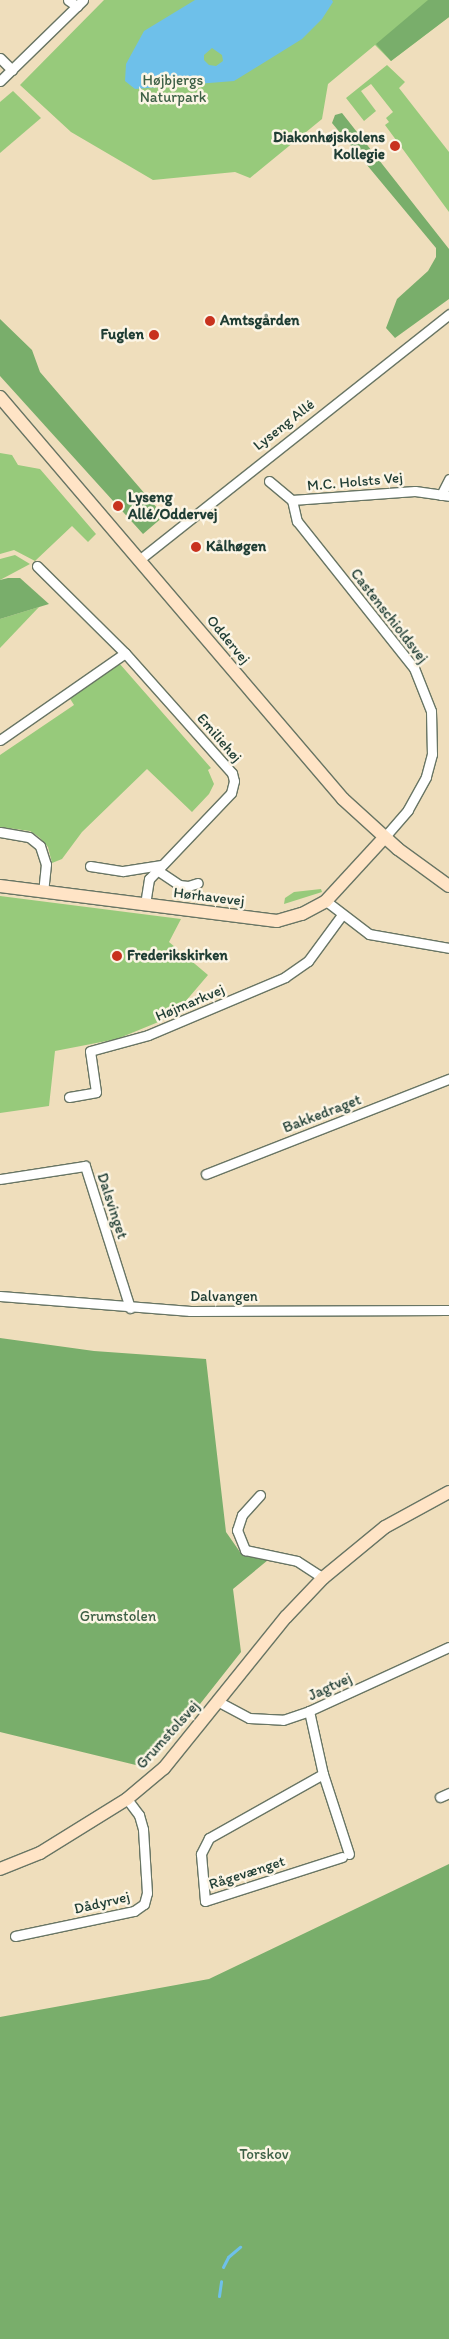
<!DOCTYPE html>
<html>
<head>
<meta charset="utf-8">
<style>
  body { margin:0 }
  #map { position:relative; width:449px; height:2339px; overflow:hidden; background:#efdebc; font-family:Itim,sans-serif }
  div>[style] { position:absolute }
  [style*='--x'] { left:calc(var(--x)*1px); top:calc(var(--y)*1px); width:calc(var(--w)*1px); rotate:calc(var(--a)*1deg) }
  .green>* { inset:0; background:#97ca7b }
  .forest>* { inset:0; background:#79ae6b }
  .water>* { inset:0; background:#6ec0ea }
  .stream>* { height:3px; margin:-1.5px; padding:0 1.5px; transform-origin:1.5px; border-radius:1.5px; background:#6ec0ea }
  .roads { filter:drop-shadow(1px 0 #687564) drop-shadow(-1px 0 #687564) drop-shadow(0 1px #687564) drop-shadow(0 -1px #687564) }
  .street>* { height:9px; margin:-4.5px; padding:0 4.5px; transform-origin:4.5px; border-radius:4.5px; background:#fff }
  .secondary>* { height:12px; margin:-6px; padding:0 6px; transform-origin:6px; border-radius:6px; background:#ffe4c6 }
  .dots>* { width:14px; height:14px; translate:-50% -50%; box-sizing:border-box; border:2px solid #fcf5e5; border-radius:50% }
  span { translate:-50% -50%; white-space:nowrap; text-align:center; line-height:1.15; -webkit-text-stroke:5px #fcf5e5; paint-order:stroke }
  .park-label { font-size:15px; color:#3d6046 }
  .poi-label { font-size:15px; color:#1f3d34; font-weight:700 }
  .right { translate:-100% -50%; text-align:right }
  .left { translate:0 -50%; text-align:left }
  .street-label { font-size:15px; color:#1f3d34 }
</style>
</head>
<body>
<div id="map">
  <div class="green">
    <i style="clip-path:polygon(104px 0,449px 0,449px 17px,391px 61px,375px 45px,328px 84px,322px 119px,250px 178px,235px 172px,153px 180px,71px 132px,20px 85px)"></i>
    <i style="clip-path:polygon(387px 65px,405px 82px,399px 88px,449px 152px,449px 212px,385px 125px,389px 122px,386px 118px,393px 112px,371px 84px,361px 91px,376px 111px,364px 121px,346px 98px)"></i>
    <i style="clip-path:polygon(13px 91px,41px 118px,0 153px,0 102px)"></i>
    <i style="clip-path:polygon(0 453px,12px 455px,18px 465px,40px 469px,96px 534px,88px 542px,72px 526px,35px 561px,14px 550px,0 554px)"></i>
    <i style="clip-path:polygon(15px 555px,30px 564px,0 580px,0 559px)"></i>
    <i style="clip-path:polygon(39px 607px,0 648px,0 619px)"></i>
    <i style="clip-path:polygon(119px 663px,211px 768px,208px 770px,214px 784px,209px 794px,192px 812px,147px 769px,82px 832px,62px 859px,52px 863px,48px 847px,39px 837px,30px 831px,0 827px,0 755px,74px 705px,69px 697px)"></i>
    <i style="clip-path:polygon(321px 889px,322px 892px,284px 904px,285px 898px,294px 892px)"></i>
    <i style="clip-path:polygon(0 896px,181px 919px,169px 942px,208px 975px,173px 1016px,117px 1039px,55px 1051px,49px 1106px,0 1113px)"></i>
  </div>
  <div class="forest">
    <i style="clip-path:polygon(428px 0,449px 0,449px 17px,391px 61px,376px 44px)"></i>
    <i style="clip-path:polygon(342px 113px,449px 249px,449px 299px,395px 338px,386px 328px,397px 299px,428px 271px,436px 257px,436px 248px,332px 123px,335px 115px)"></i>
    <i style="clip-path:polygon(0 319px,32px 350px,40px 372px,164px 516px,143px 534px,0 376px)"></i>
    <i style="clip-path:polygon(8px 578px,20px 578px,49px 604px,0 619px,0 580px)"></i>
    <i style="clip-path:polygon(0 1338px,94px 1351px,206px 1359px,226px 1532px,240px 1552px,268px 1560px,233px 1589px,241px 1652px,174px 1737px,144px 1767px,0 1732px)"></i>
    <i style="clip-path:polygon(449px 1864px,449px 2339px,0 2339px,0 2017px,209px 1979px)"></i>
  </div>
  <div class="water">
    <i style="clip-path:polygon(evenodd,195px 0,332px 0,333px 2px,322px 19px,302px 39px,234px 81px,135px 89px,125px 81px,126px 64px,144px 31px,195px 0,212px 48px,222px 55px,223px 61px,216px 66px,209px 65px,204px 60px,204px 55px,212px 48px)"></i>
  </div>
  <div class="stream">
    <i style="--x:223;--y:2267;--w:11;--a:-63"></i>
    <i style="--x:228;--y:2257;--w:16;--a:-40"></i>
    <i style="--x:219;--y:2296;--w:15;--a:-82"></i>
  </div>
  <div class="roads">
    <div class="street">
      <i style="--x:68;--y:0;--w:11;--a:34"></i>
      <i style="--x:0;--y:58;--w:17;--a:45"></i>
      <i style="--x:0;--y:81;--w:116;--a:-44.3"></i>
      <i style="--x:269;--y:481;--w:30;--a:40"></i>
      <i style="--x:292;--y:500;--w:123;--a:-4.2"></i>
      <i style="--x:415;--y:491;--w:34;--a:8"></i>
      <i style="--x:441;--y:495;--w:18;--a:-63"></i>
      <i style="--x:292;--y:500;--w:22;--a:77"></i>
      <i style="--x:297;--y:521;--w:188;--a:51.5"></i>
      <i style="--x:414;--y:668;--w:46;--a:68.4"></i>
      <i style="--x:431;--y:711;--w:43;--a:88.7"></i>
      <i style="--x:432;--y:754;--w:24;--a:105"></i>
      <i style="--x:426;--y:777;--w:38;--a:119"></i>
      <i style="--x:408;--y:810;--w:37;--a:131"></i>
      <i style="--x:139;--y:560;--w:396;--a:-38.4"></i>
      <i style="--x:37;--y:566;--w:124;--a:44.7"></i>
      <i style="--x:0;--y:740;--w:152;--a:-34.8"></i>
      <i style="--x:125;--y:653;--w:161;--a:48.3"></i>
      <i style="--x:232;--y:773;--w:8;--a:76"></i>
      <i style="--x:234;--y:781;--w:12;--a:104"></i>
      <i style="--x:231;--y:793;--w:119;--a:133.6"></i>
      <i style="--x:149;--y:879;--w:26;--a:99"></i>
      <i style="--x:0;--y:832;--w:29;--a:10"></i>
      <i style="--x:29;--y:837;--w:14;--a:39"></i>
      <i style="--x:40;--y:846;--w:19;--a:72"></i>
      <i style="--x:46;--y:864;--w:27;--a:96"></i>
      <i style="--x:90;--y:866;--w:33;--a:9"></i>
      <i style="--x:123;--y:871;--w:39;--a:-9"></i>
      <i style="--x:157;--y:870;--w:27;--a:34"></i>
      <i style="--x:179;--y:885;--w:9;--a:6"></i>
      <i style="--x:188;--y:886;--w:10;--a:-17"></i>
      <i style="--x:326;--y:901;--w:54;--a:37.5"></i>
      <i style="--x:369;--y:934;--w:81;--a:9.9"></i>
      <i style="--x:69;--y:1097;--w:27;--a:-10"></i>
      <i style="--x:96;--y:1092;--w:41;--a:-98.3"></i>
      <i style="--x:90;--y:1051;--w:60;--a:-15.4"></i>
      <i style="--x:148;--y:1035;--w:149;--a:-22.9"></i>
      <i style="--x:285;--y:977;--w:28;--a:-35"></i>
      <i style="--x:308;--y:961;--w:56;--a:-53.7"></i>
      <i style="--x:206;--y:1174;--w:261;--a:-21.4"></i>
      <i style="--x:0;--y:1179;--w:86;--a:-8.7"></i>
      <i style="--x:85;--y:1166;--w:149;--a:72.4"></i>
      <i style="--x:0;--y:1296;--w:191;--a:4.5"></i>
      <i style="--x:190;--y:1311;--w:259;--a:-0.2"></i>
      <i style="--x:260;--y:1495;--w:27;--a:132"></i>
      <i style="--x:242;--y:1515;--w:16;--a:108"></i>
      <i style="--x:237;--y:1530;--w:22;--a:68"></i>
      <i style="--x:245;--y:1550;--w:53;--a:11.9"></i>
      <i style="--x:297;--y:1561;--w:31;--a:33"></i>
      <i style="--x:219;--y:1702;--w:34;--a:28"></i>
      <i style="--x:249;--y:1718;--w:34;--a:3"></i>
      <i style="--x:283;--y:1720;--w:28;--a:-19"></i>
      <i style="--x:309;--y:1711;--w:154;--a:-24.6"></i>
      <i style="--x:309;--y:1711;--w:65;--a:77.5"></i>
      <i style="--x:323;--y:1774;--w:131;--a:150.7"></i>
      <i style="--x:209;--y:1838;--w:18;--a:117"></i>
      <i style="--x:201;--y:1854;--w:47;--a:85.1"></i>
      <i style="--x:205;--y:1901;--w:144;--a:-17.8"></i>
      <i style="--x:323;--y:1774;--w:84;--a:72"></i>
      <i style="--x:440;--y:1797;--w:10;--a:-24"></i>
      <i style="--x:15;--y:1936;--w:122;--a:-11.9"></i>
      <i style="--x:134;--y:1911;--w:12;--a:-35"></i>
      <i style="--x:144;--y:1904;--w:11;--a:-75"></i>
      <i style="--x:147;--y:1893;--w:64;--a:-93.6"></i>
      <i style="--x:143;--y:1829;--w:15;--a:-106"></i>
      <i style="--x:139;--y:1815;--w:20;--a:-127"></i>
    </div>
    <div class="secondary">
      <i style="--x:0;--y:397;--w:528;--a:49.53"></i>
      <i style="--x:343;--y:799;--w:74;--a:42.3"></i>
      <i style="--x:398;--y:849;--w:63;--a:36"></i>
      <i style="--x:0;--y:886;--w:279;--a:7.2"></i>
      <i style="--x:277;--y:921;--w:26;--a:-16"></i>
      <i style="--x:302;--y:914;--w:27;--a:-28"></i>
      <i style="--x:326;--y:901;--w:86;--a:-47.4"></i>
      <i style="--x:0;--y:1869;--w:43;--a:-21.8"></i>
      <i style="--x:40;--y:1853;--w:102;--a:-31.8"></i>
      <i style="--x:127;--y:1799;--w:48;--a:-40"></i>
      <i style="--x:164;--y:1768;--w:194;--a:-51.1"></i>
      <i style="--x:286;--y:1617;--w:54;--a:-46.5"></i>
      <i style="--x:323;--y:1578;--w:80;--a:-39.4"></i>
      <i style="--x:385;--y:1527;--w:73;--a:-28.7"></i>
    </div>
  </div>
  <div class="dots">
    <i style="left:395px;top:146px;background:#c8321e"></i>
    <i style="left:210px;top:321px;background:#c8321e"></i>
    <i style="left:154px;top:335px;background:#c8321e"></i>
    <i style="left:118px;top:506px;background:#c8321e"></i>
    <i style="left:196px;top:547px;background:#c8321e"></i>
    <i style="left:117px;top:956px;background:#c8321e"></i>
  </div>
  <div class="park-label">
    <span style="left:173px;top:89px">Højbjergs<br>Naturpark</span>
    <span style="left:118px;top:1617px">Grumstolen</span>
    <span style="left:264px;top:2155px">Torskov</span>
  </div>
  <div class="poi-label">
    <span class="right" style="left:385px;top:146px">Diakonhøjskolens<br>Kollegie</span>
    <span class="left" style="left:220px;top:321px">Amtsgården</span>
    <span class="right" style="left:144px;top:335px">Fuglen</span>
    <span class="left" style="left:128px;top:506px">Lyseng<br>Allé/Oddervej</span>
    <span class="left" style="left:206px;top:547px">Kålhøgen</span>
    <span class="left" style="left:127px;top:956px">Frederikskirken</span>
  </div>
  <div class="street-label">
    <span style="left:284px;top:425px;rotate:-38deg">Lyseng Allé</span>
    <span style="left:355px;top:482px;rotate:-5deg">M.C. Holsts Vej</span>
    <span style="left:389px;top:616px;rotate:52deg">Castenschioldsvej</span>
    <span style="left:228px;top:640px;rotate:50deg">Oddervej</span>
    <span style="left:219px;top:738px;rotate:49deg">Emiliehøj</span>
    <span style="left:209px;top:897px;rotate:7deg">Hørhavevej</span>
    <span style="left:190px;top:1003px;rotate:-23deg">Højmarkvej</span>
    <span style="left:322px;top:1114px;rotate:-21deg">Bakkedraget</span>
    <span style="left:112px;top:1206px;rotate:72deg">Dalsvinget</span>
    <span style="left:224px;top:1297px">Dalvangen</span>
    <span style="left:330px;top:1687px;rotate:-25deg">Jagtvej</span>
    <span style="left:168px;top:1735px;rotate:-48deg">Grumstolsvej</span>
    <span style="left:247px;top:1873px;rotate:-18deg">Rågevænget</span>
    <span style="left:102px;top:1903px;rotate:-13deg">Dådyrvej</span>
  </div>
</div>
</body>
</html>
